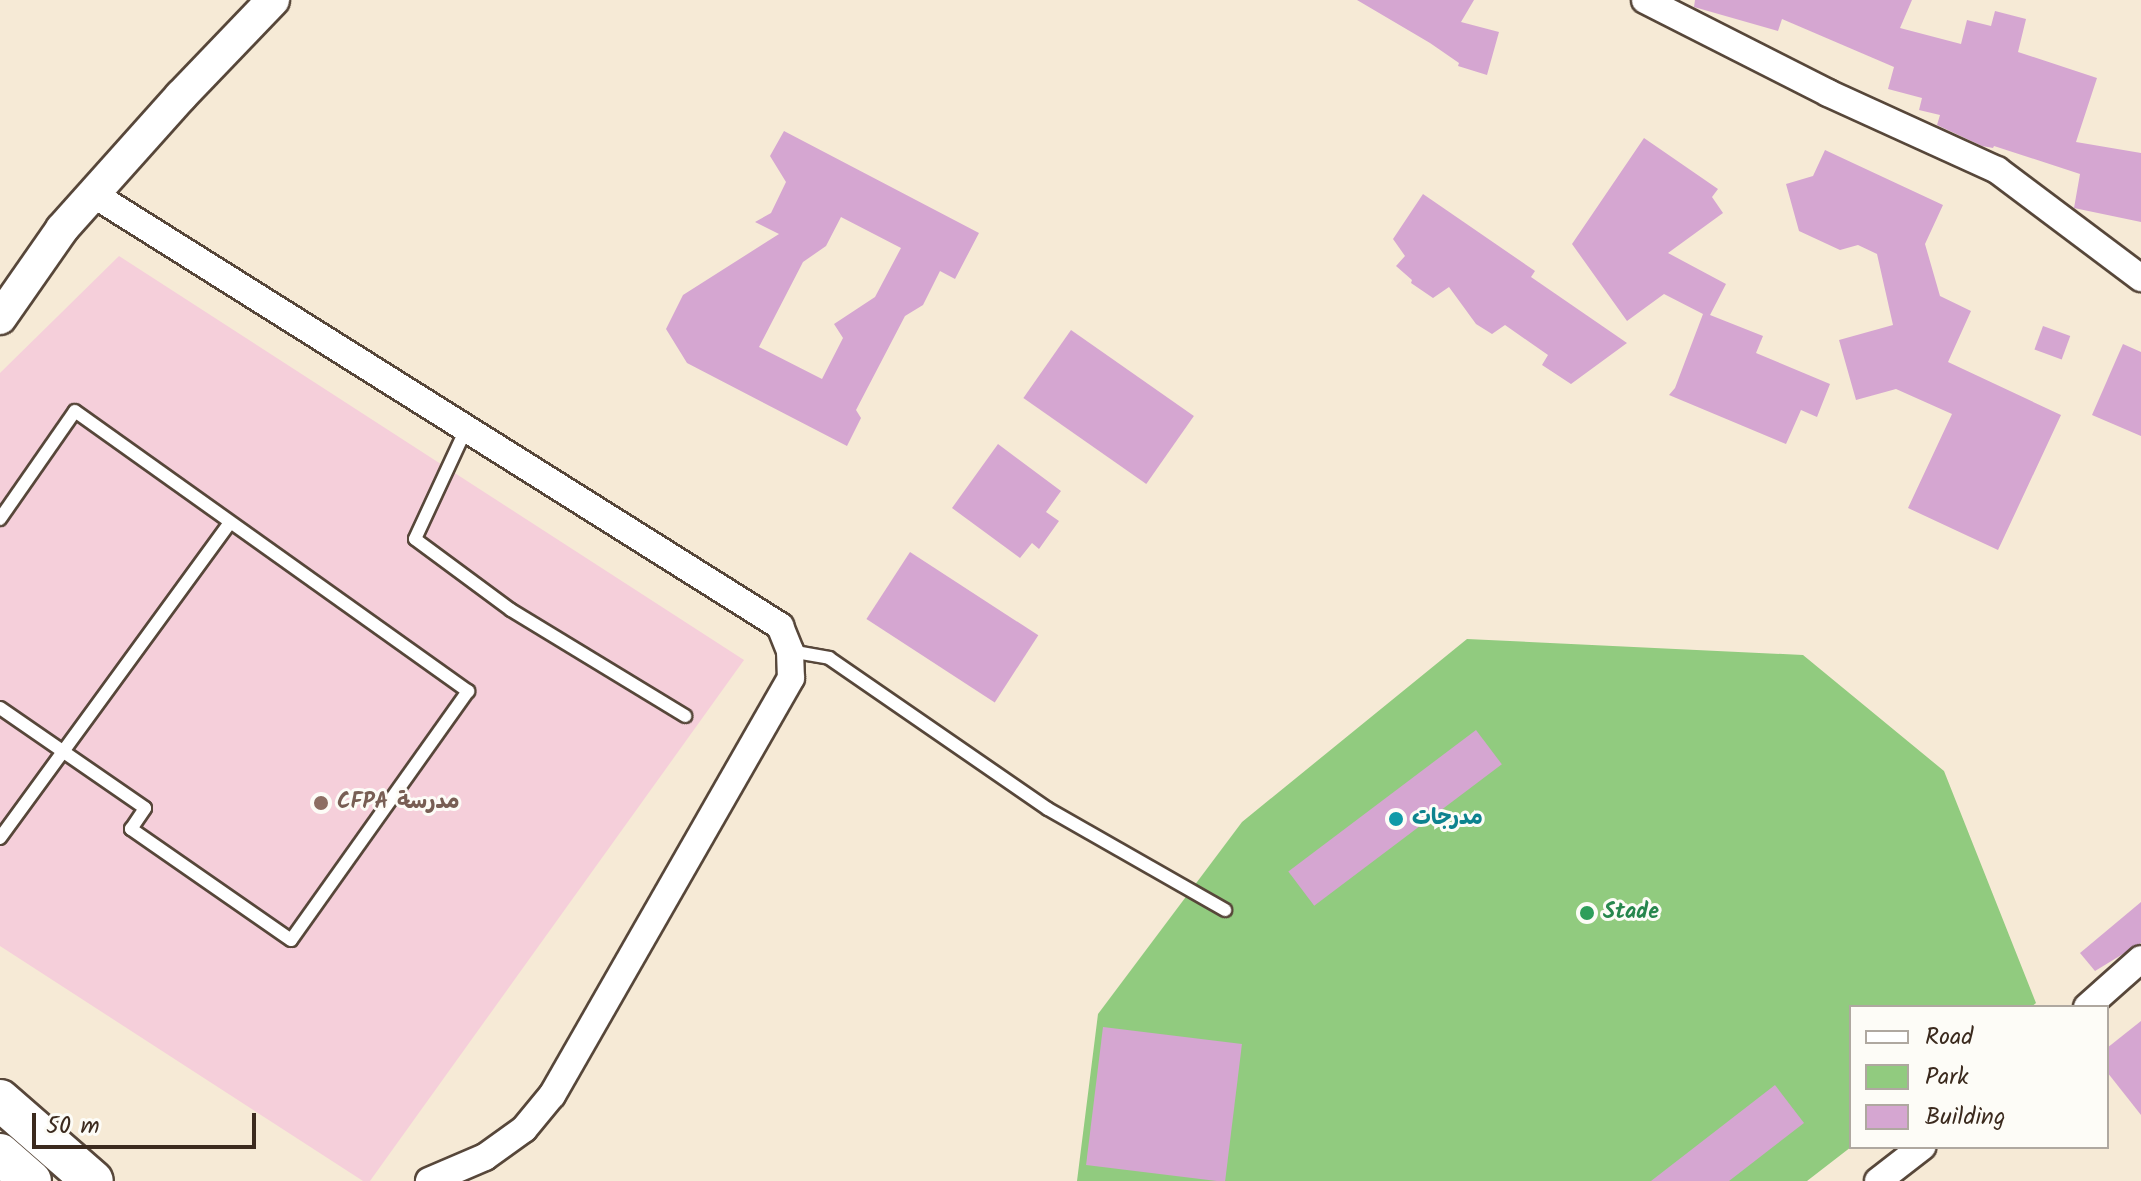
<!DOCTYPE html>
<html>
<head>
<meta charset="utf-8">
<style>
  body { margin:0 }
  #map { position:relative; width:2141px; height:1181px; overflow:hidden; background:#f6ead6; font-family:Kalam,"Playpen Sans Arabic",sans-serif }
  div>[style] { position:absolute }
  [style*='--x'] { left:calc(var(--x)*1px); top:calc(var(--y)*1px); width:calc(var(--w)*1px); rotate:calc(var(--a)*1deg) }
  .built>* { inset:0; background:#f5cfda }
  .green>* { inset:0; background:#91cb7f }
  .building>* { inset:0; background:#d5a6d1; transform-origin:0 0 }
  .roads { filter:drop-shadow(2px 0 #57473a) drop-shadow(-2px 0 #57473a) drop-shadow(0 2px #57473a) drop-shadow(0 -2px #57473a) }
  .service>* { height:12px; margin:-6px; padding:0 6px; transform-origin:6px; border-radius:6px; background:#fff }
  .minor>* { height:26px; margin:-13px; padding:0 13px; transform-origin:13px; border-radius:13px; background:#fff }
  .tertiary>* { height:32px; margin:-16px; padding:0 16px; transform-origin:16px; border-radius:16px; background:#fff }
  .primary>* { height:40px; margin:-20px; padding:0 20px; transform-origin:20px; border-radius:20px; background:#fff }
  .dots>* { width:22px; height:22px; translate:-50% -50%; box-sizing:border-box; border:4px solid #fdfcf7; border-radius:50% }
  span { translate:-50% -50%; white-space:nowrap; text-align:center; line-height:1.15; -webkit-text-stroke:6px #fdfcf7; paint-order:stroke }
  .education-label { font-size:22px; color:#785e54; font-weight:700 }
  .left { translate:0 -50%; text-align:left }
  .culture-label { font-size:22px; color:#0d838f; font-weight:700 }
  .leisure-label { font-size:22px; color:#27864d; font-weight:700 }
  .legend { position:absolute; left:1849px; top:1005px; width:260px; height:144px; box-sizing:border-box; background:#fdfcf7; border:2px solid #afa8a0; margin:0; padding:10px 14px; list-style:none; font-size:24px; color:#3b2a1e }
  .legend li { display:flex; align-items:center; gap:16px; height:40px }
  .legend b { width:40px; border:2px solid #afa8a0 }
  .scale { position:absolute; left:32px; top:1113px; width:224px; height:36px; box-sizing:border-box; border:4px solid #3b2a1e; border-top:0; padding-left:10px; font-size:24px; line-height:28px; white-space:nowrap; color:#3b2a1e; -webkit-text-stroke:6px #fdfcf7; paint-order:stroke }
</style>
</head>
<body>
<div id="map">
  <div class="built">
    <i style="clip-path:polygon(119px 256px,744px 660px,370px 1181px,363px 1181px,0 946px,0 373px)"></i>
  </div>
  <div class="green">
    <i style="clip-path:polygon(1467px 639px,1803px 655px,1944px 771px,2036px 1003px,2031px 1007px,1851px 1007px,1851px 1147px,1807px 1181px,1077px 1181px,1098px 1014px,1242px 822px)"></i>
  </div>
  <div class="building">
    <i style="clip-path:polygon(1357px 0,1474px 0,1461px 22px,1499px 32px,1487px 75px,1458px 66px,1459px 63px,1430px 43px)"></i>
    <i style="clip-path:polygon(1695px 0,1912px 0,1900px 28px,1961px 44px,1967px 20px,1991px 26px,1995px 11px,2026px 19px,2018px 52px,2097px 78px,2076px 142px,2141px 153px,2141px 222px,2074px 208px,2080px 174px,1994px 146px,1993px 148px,1982px 146px,1937px 125px,1940px 115px,1919px 110px,1922px 98px,1888px 89px,1894px 67px,1782px 19px,1778px 31px,1694px 7px)"></i>
    <i style="clip-path:polygon(evenodd,784px 131px,979px 233px,955px 279px,940px 271px,923px 305px,905px 316px,856px 410px,861px 418px,847px 446px,687px 363px,666px 329px,683px 295px,779px 234px,755px 222px,771px 213px,786px 182px,770px 156px,784px 131px,841px 217px,901px 248px,875px 297px,834px 324px,843px 338px,822px 379px,759px 347px,803px 262px,826px 246px,841px 217px)"></i>
    <i style="clip-path:polygon(1644px 138px,1718px 189px,1712px 197px,1723px 213px,1668px 253px,1726px 284px,1710px 315px,1763px 336px,1756px 353px,1830px 384px,1817px 417px,1801px 410px,1786px 444px,1669px 395px,1675px 388px,1703px 314px,1664px 294px,1627px 321px,1572px 244px)"></i>
    <i style="clip-path:polygon(1825px 150px,1943px 205px,1925px 244px,1940px 296px,1971px 311px,1948px 362px,2061px 415px,1998px 550px,1908px 508px,1952px 414px,1896px 389px,1856px 400px,1839px 340px,1893px 325px,1877px 254px,1858px 245px,1840px 250px,1799px 231px,1786px 184px,1813px 176px)"></i>
    <i style="clip-path:polygon(1423px 194px,1535px 271px,1531px 277px,1627px 343px,1571px 384px,1542px 365px,1548px 355px,1505px 325px,1492px 334px,1476px 324px,1449px 287px,1433px 298px,1411px 283px,1412px 280px,1396px 266px,1405px 256px,1393px 239px)"></i>
    <i style="left:2043px;top:326px;width:29px;height:25px;rotate:20deg"></i>
    <i style="left:1071px;top:330px;width:150px;height:83px;rotate:35deg"></i>
    <i style="clip-path:polygon(2123px 344px,2141px 352px,2141px 436px,2092px 415px)"></i>
    <i style="clip-path:polygon(998px 444px,1061px 491px,1046px 512px,1059px 521px,1039px 549px,1032px 543px,1020px 558px,952px 508px)"></i>
    <i style="left:910px;top:552px;width:153px;height:80px;rotate:33deg"></i>
    <i style="left:1476px;top:730px;width:43px;height:235px;rotate:53deg"></i>
    <i style="clip-path:polygon(2141px 902px,2141px 943px,2095px 971px,2080px 953px)"></i>
    <i style="clip-path:polygon(2141px 1021px,2141px 1115px,2107px 1072px,2107px 1048px)"></i>
    <i style="left:1103px;top:1027px;width:140px;height:139px;rotate:7deg"></i>
    <i style="clip-path:polygon(1775px 1085px,1804px 1123px,1729px 1181px,1651px 1181px)"></i>
  </div>
  <div class="roads">
    <div class="service">
      <i style="--x:466;--y:429;--w:121;--a:114.9"></i>
      <i style="--x:415;--y:539;--w:119;--a:36.5"></i>
      <i style="--x:511;--y:610;--w:204;--a:31.3"></i>
      <i style="--x:0;--y:519;--w:131;--a:-55.2"></i>
      <i style="--x:75;--y:411;--w:483;--a:35.5"></i>
      <i style="--x:468;--y:691;--w:305;--a:125.4"></i>
      <i style="--x:291;--y:940;--w:195;--a:-145.2"></i>
      <i style="--x:131;--y:829;--w:25;--a:-56"></i>
      <i style="--x:145;--y:808;--w:176;--a:-145.4"></i>
      <i style="--x:790;--y:651;--w:40;--a:10"></i>
      <i style="--x:829;--y:658;--w:266;--a:34.6"></i>
      <i style="--x:1048;--y:809;--w:204;--a:29.7"></i>
      <i style="--x:0;--y:838;--w:390;--a:-53.9"></i>
    </div>
    <div class="minor">
      <i style="--x:1645;--y:0;--w:205;--a:26.9"></i>
      <i style="--x:1828;--y:93;--w:186;--a:24.5"></i>
      <i style="--x:1997;--y:170;--w:180;--a:36.9"></i>
      <i style="--x:93;--y:194;--w:812;--a:32.16"></i>
      <i style="--x:780;--y:626;--w:27;--a:68"></i>
      <i style="--x:790;--y:651;--w:27;--a:88"></i>
      <i style="--x:791;--y:678;--w:481;--a:119.8"></i>
      <i style="--x:552;--y:1095;--w:44;--a:129.5"></i>
      <i style="--x:524;--y:1129;--w:48;--a:144.3"></i>
      <i style="--x:485;--y:1157;--w:61;--a:156.8"></i>
      <i style="--x:2087;--y:1007;--w:72;--a:-41.6"></i>
      <i style="--x:1878;--y:1181;--w:56;--a:-37.7"></i>
    </div>
    <div class="tertiary">
      <i style="--x:0;--y:318;--w:108;--a:-55.1"></i>
      <i style="--x:62;--y:229;--w:178;--a:-48.2"></i>
      <i style="--x:181;--y:96;--w:133;--a:-46.2"></i>
    </div>
    <div class="primary">
      <i style="--x:0;--y:1100;--w:123;--a:41.1"></i>
      <i style="--x:0;--y:1154;--w:41;--a:41.1"></i>
    </div>
  </div>
  <div class="dots">
    <i style="left:321px;top:803px;background:#8d6e63"></i>
    <i style="left:1396px;top:819px;background:#0f9aa8"></i>
    <i style="left:1587px;top:913px;background:#2e9e5b"></i>
  </div>
  <div class="education-label">
    <span class="left" style="left:337px;top:803px">CFPA مدرسة</span>
  </div>
  <div class="culture-label">
    <span class="left" style="left:1412px;top:819px">مدرجات</span>
  </div>
  <div class="leisure-label">
    <span class="left" style="left:1603px;top:913px">Stade</span>
  </div>
  <ul class="legend">
  <li><b style="height:10px;background:#fff"></b>Road</li>
  <li><b style="height:22px;background:#91cb7f"></b>Park</li>
  <li><b style="height:22px;background:#d5a6d1"></b>Building</li>
  </ul>
  <div class="scale">50 m</div>
</div>
</body>
</html>
